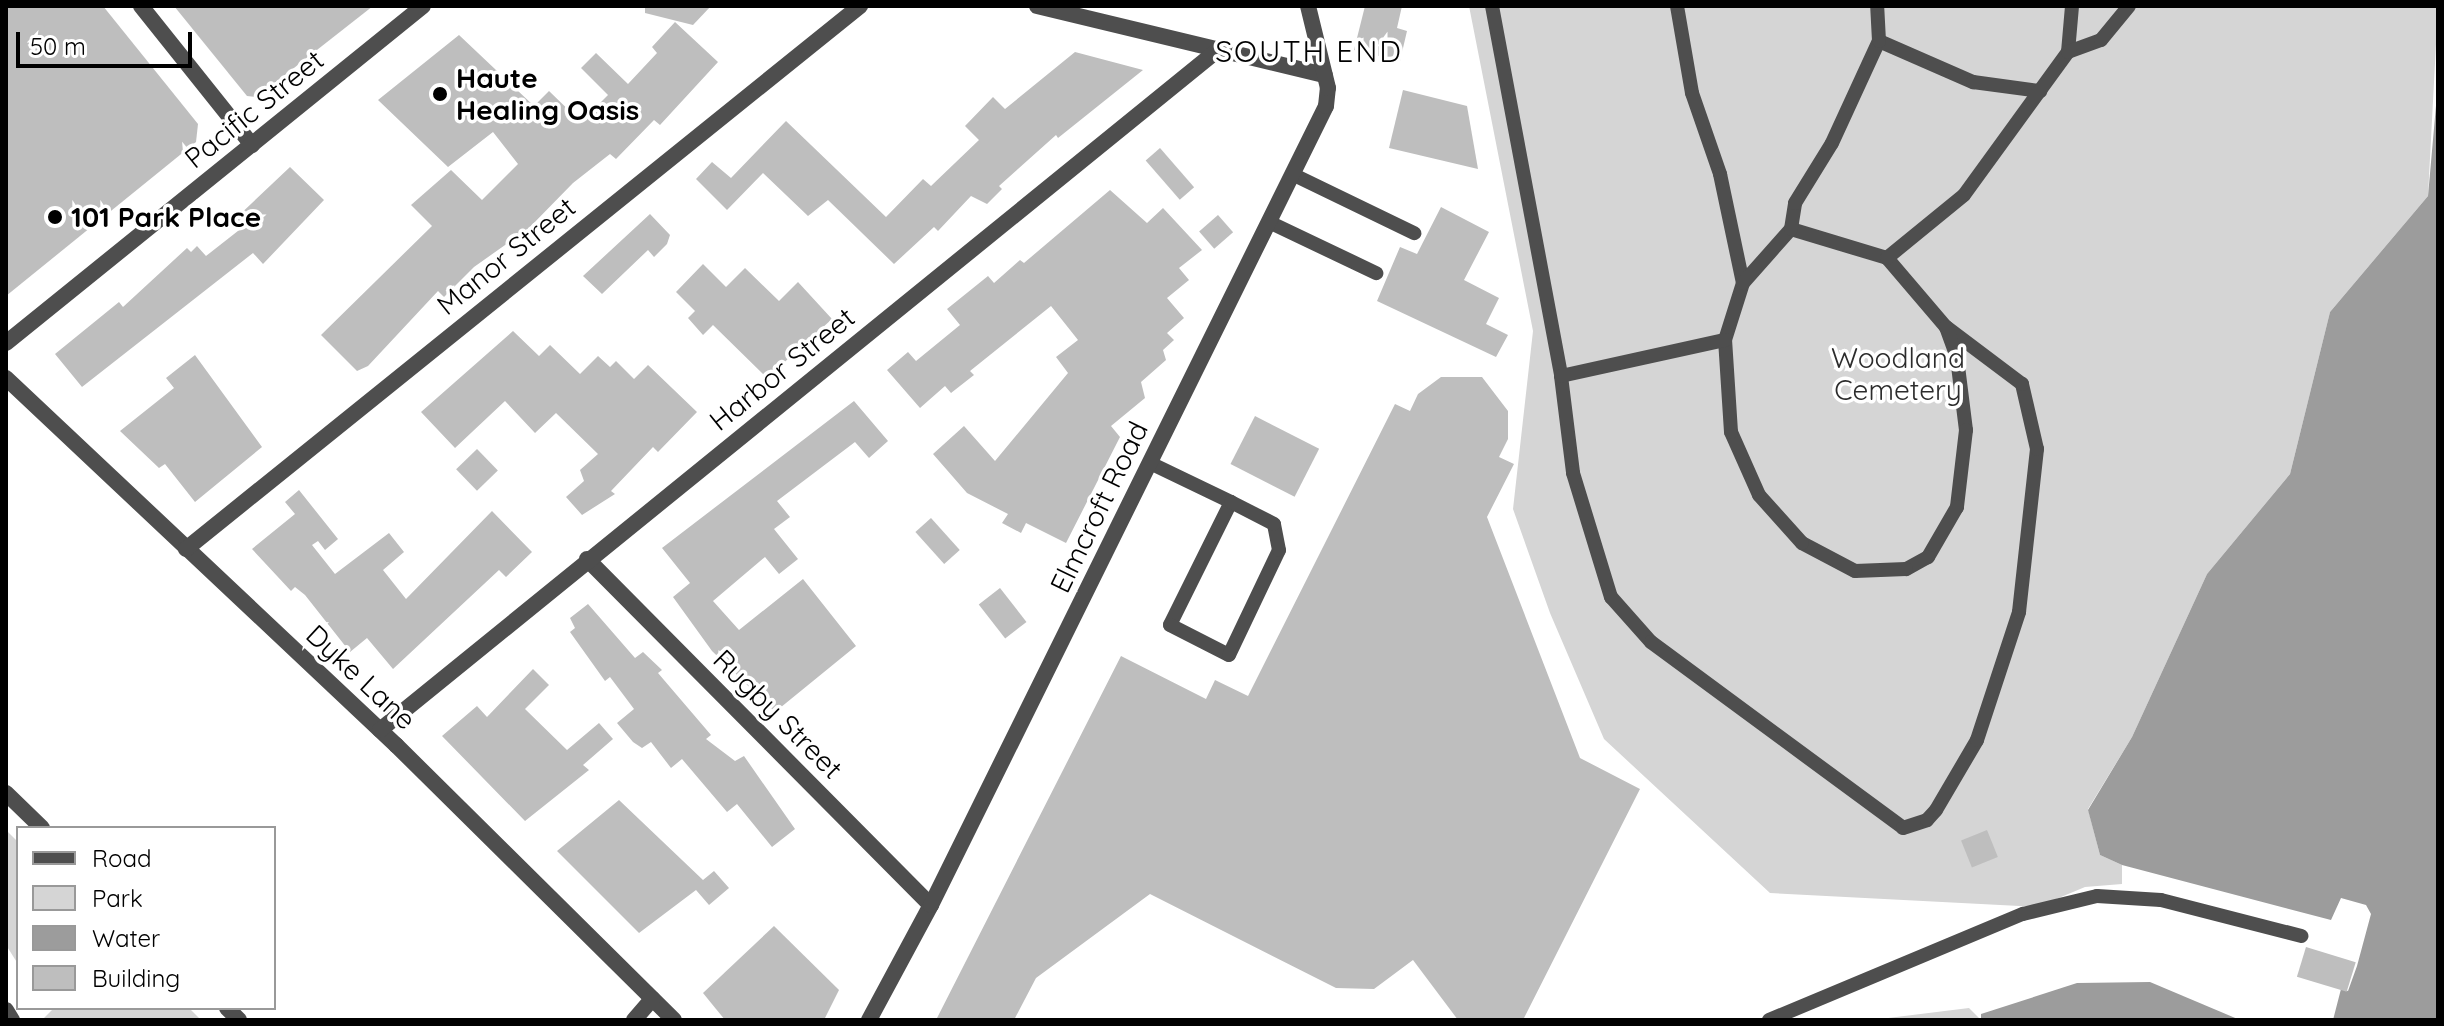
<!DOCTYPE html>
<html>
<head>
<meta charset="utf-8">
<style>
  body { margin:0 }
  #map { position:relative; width:2444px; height:1026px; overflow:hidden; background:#fff; font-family:Quicksand,sans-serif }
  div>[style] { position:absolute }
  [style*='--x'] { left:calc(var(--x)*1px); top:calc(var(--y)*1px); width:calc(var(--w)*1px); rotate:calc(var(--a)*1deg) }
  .green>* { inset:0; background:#d5d5d5 }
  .water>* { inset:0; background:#9c9c9c }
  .building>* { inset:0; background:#bebebe; transform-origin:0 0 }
  .service>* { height:14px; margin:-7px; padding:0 7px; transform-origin:7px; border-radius:7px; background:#4e4e4e }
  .minor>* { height:16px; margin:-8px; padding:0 8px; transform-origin:8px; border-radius:8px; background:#4e4e4e }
  .tertiary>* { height:16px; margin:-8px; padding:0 8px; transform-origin:8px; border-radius:8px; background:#4e4e4e }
  .dots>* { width:22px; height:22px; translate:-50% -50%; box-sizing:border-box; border:4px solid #fff; border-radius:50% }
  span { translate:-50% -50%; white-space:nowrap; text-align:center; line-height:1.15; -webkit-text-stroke:7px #fff; paint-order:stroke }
  .poi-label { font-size:28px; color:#000; font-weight:700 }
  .left { translate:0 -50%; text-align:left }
  .street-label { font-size:28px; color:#000 }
  .park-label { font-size:28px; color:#2c2c2c }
  .neighbourhood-label { font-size:30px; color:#000; letter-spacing:2px }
  .frame { position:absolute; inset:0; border:8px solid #000; pointer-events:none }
  .legend { position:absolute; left:16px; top:826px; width:260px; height:184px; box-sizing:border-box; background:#fff; border:2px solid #999; margin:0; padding:10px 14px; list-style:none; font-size:24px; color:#000 }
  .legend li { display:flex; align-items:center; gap:16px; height:40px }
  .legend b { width:40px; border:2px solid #999 }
  .scale { position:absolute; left:16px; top:32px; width:176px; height:36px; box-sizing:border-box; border:4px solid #000; border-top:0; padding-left:10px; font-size:24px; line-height:28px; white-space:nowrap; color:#000; -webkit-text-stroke:6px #fff; paint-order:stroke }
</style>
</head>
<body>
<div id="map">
  <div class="green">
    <i style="clip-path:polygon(1469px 6px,2438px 6px,2428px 196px,2330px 312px,2290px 474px,2207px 574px,2132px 737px,2088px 809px,2100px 855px,2122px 865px,2122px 884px,2085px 887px,2037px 907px,1770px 893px,1604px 739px,1550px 613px,1513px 509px,1533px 331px)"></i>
    <i style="clip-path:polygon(6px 830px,18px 842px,18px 964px,6px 945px)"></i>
    <i style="clip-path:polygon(54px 1008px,189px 1008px,201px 1020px,42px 1020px)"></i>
    <i style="clip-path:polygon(1969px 1008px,1981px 1020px,1872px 1020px)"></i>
  </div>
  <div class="water">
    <i style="clip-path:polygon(2438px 83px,2438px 1020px,2333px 1020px,2341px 989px,2348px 991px,2357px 966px,2371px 914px,2366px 905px,2341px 898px,2331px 920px,2122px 865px,2100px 855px,2088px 810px,2132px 737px,2207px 574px,2290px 474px,2330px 312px,2428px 196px)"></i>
    <i style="clip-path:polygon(2150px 982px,2240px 1020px,1981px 1020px,1981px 1014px,2077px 983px)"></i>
  </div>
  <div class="building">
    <i style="clip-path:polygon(6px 6px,103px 6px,198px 124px,196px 142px,6px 296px)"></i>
    <i style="clip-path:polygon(174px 6px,373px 6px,257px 97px,247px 96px)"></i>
    <i style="clip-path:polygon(645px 6px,711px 6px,693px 25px,645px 13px)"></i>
    <i style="clip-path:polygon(1365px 6px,1402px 6px,1397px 28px,1407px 31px,1400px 61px,1354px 50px)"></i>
    <i style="clip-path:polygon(675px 22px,718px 62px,660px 125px,654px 120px,616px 159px,610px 154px,573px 183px,529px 228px,474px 267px,444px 297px,438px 291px,368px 366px,357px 371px,321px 335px,432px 226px,411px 205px,451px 170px,482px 200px,518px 164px,493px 132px,448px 167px,378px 100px,459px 35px,534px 106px,549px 91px,581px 122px,608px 95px,581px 68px,596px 53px,628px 84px,657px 53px,652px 47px)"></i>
    <i style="clip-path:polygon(1075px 52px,1143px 70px,1058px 138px,1056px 135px,999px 186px,1002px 189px,987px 204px,971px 196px,938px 231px,934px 227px,894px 264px,828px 200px,808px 216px,763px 173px,727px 210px,696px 179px,712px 162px,731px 178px,786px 121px,886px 217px,923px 179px,931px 186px,979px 140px,965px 126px,993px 97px,1005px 109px)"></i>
    <i style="clip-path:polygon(1403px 90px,1467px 106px,1478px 169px,1389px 148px)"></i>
    <i style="left:1160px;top:148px;width:52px;height:19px;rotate:49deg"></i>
    <i style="clip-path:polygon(290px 167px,324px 200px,263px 264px,253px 253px,82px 387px,55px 354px,119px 302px,123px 307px,187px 248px,191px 252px,197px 246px,206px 256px,243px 227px,235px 219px)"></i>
    <i style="clip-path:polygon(1110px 190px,1147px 223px,1163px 208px,1202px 250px,1179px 268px,1189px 280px,1167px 298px,1184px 318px,1167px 333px,1174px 340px,1163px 350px,1166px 360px,1141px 382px,1145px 398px,1111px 426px,1120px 437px,1066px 543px,1026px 523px,1021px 533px,1002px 523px,1008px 514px,967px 493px,933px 454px,964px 426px,995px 461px,1068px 373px,1056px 357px,1078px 340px,1051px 306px,970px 371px,974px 375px,951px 393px,945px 386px,920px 408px,887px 370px,908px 352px,916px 361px,960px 325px,947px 309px,988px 276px,994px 283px,1020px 260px,1024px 263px)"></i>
    <i style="clip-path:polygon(1441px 207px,1489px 232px,1464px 280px,1499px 298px,1486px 324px,1508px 335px,1496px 357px,1377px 301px,1400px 247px,1417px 254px)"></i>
    <i style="clip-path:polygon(650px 214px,670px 235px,667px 244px,654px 257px,648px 250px,602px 294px,583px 276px)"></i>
    <i style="left:1218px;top:215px;width:23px;height:25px;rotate:49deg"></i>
    <i style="clip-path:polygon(703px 264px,726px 287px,745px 268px,779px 301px,798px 282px,832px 319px,767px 378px,713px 325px,703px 335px,688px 318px,695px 311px,676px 292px)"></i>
    <i style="clip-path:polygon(513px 331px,539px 356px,550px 345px,580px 374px,598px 356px,610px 367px,616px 361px,634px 379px,648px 365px,697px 412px,658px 452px,653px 447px,611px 491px,615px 494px,582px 515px,566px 497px,584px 481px,580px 470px,598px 454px,556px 413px,535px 433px,505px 401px,455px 448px,421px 412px)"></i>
    <i style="clip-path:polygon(195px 355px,262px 447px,195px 502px,165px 464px,159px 468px,120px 431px,174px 388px,166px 378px)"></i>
    <i style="clip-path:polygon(1441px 377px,1482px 377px,1508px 411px,1508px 439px,1499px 457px,1514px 464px,1487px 517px,1580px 758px,1640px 789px,1523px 1020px,1458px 1020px,1413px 960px,1374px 989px,1336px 988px,1150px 894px,1036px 978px,1014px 1020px,936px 1020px,1121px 656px,1206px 699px,1215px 680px,1248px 696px,1395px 404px,1410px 411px,1418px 394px)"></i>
    <i style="clip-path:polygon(854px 401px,888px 441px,869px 458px,855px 442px,777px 501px,790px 517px,774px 529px,798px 559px,779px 574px,765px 557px,713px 601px,739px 630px,803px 579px,856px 646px,775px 712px,712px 651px,673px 597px,690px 583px,662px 548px)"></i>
    <i style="left:1255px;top:416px;width:72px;height:54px;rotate:27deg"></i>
    <i style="left:477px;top:449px;width:30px;height:29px;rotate:46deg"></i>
    <i style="clip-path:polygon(299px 490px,338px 539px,325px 550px,318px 541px,312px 545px,335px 574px,389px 533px,404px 552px,383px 570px,406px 599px,492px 511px,532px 552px,506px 577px,499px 570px,393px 669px,367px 638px,350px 652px,305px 595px,295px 587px,291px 591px,252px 549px,295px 514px,285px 502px)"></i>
    <i style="left:931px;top:518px;width:43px;height:21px;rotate:48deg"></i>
    <i style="left:1000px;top:588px;width:43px;height:27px;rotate:52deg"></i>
    <i style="clip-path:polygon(588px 604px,635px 658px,643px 652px,662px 670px,658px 673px,711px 735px,706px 739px,735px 761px,744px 756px,795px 829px,772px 847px,737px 804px,727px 812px,682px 759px,671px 768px,651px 742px,642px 748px,633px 742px,617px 723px,634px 709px,610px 677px,605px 681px,570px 632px,575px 628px,570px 618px)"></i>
    <i style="clip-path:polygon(533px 669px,549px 685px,525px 709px,567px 750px,599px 723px,613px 739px,583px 765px,589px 770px,525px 821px,442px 736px,477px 706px,487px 717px)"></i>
    <i style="clip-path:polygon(619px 800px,703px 880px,714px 871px,729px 888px,709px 905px,696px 890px,639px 933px,557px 851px)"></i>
    <i style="left:1987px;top:830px;width:29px;height:28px;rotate:68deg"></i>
    <i style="clip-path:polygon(774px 926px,839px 990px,824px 1020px,725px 1020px,703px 993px)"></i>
    <i style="left:2306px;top:947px;width:52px;height:31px;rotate:17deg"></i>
  </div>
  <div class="service">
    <i style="--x:1492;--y:6;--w:376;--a:79.4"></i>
    <i style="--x:1561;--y:376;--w:98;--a:82.9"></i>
    <i style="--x:1573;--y:473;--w:130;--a:73"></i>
    <i style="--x:1611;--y:597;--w:60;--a:48.4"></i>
    <i style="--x:1651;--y:642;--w:313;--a:36.4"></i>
    <i style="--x:1903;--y:828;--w:25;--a:-18"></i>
    <i style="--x:1927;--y:820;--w:13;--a:-48"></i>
    <i style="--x:1936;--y:810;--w:81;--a:-59.6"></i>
    <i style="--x:1977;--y:740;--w:135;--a:-71.8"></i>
    <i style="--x:2019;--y:612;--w:164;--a:-83.7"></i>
    <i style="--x:2037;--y:449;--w:67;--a:-103"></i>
    <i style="--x:2022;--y:384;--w:95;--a:-143.1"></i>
    <i style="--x:1677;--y:6;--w:88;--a:80.2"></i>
    <i style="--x:1692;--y:93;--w:86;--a:70.9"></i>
    <i style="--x:1720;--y:174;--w:111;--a:78.1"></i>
    <i style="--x:1879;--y:41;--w:103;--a:23.6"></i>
    <i style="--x:1973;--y:82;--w:68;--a:7.7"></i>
    <i style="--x:2068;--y:52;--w:46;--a:-85"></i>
    <i style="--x:1292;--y:174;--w:136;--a:25.8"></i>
    <i style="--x:1269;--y:222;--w:119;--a:25.5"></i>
    <i style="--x:1791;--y:229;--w:100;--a:16.8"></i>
    <i style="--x:1887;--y:258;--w:91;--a:49.5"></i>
    <i style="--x:1946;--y:327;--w:33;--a:70"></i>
    <i style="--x:1957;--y:358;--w:73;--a:82.9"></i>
    <i style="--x:1966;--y:430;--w:78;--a:96.7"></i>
    <i style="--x:1957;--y:507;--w:58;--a:120.1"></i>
    <i style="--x:1928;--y:557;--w:25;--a:151"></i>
    <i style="--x:1906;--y:569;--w:51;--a:177.8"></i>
    <i style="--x:1855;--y:571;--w:60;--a:-152.2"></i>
    <i style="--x:1802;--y:543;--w:64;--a:-131.9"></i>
    <i style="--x:1759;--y:495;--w:69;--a:-114"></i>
    <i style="--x:1731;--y:432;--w:92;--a:-93.7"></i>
    <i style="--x:1725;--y:340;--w:60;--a:-72.5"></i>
    <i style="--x:1743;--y:283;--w:72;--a:-48.4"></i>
    <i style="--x:1791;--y:229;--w:26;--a:-81"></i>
    <i style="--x:1795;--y:203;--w:70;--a:-58.3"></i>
    <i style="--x:1832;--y:143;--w:112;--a:-65.3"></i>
    <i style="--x:1879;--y:41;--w:35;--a:-93"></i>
    <i style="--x:1887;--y:258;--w:99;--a:-39.3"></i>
    <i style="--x:1964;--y:195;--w:177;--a:-54"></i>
    <i style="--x:2068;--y:52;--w:35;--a:-20"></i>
    <i style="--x:2101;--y:40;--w:44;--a:-50.5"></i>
    <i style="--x:1561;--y:376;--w:168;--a:-12.4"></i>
    <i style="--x:1150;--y:463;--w:90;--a:25.7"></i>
    <i style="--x:1231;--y:502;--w:137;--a:116.4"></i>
    <i style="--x:1170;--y:625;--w:66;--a:27"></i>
    <i style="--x:1229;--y:655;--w:116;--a:-64.5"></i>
    <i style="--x:1279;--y:550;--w:26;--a:-101"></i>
    <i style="--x:1274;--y:524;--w:48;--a:-152.9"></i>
    <i style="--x:1769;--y:1020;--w:275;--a:-22.7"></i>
    <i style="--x:2023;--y:914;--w:76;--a:-13.7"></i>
    <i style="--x:2097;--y:896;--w:64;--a:3.6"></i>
    <i style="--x:2161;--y:900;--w:145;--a:14.4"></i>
  </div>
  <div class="minor">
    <i style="--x:141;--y:6;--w:178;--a:51.4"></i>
    <i style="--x:1037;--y:6;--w:296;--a:13.5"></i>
    <i style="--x:6;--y:378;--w:536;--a:43.26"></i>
    <i style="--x:396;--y:745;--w:391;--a:44.7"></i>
    <i style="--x:186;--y:549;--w:866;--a:-38.86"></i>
    <i style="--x:587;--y:559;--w:488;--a:45.2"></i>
    <i style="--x:380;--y:730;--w:1079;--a:-39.06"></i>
    <i style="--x:6;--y:793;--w:50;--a:44.2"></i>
    <i style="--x:227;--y:1008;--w:17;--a:45"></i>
    <i style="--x:6;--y:1010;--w:12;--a:59"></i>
    <i style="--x:634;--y:1020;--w:28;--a:-49"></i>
    <i style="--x:869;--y:1020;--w:131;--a:-61.7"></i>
    <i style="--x:931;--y:905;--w:891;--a:-63.69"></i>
    <i style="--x:1326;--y:106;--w:18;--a:-84"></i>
    <i style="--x:1328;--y:88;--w:84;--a:-103.7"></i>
  </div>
  <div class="tertiary">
    <i style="--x:6;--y:343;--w:536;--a:-38.94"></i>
  </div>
  <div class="dots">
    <i style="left:440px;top:94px;background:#000"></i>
    <i style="left:55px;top:217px;background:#000"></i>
  </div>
  <div class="poi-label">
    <span class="left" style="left:456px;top:94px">Haute<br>Healing Oasis</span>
    <span class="left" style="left:71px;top:217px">101 Park Place</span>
  </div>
  <div class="street-label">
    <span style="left:254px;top:109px;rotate:-39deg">Pacific Street</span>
    <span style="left:506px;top:256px;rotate:-39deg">Manor Street</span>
    <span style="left:782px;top:369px;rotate:-39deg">Harbor Street</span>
    <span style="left:1099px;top:507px;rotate:-64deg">Elmcroft Road</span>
    <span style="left:361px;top:677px;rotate:43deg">Dyke Lane</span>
    <span style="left:778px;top:714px;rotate:45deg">Rugby Street</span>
  </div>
  <div class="park-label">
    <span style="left:1898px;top:374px">Woodland<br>Cemetery</span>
  </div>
  <div class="neighbourhood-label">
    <span style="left:1309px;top:51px">SOUTH END</span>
  </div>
  <div class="frame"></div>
  <ul class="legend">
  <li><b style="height:10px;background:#4e4e4e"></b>Road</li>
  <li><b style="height:22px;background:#d5d5d5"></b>Park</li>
  <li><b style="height:22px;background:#9c9c9c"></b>Water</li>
  <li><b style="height:22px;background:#bebebe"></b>Building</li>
  </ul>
  <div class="scale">50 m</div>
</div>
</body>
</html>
